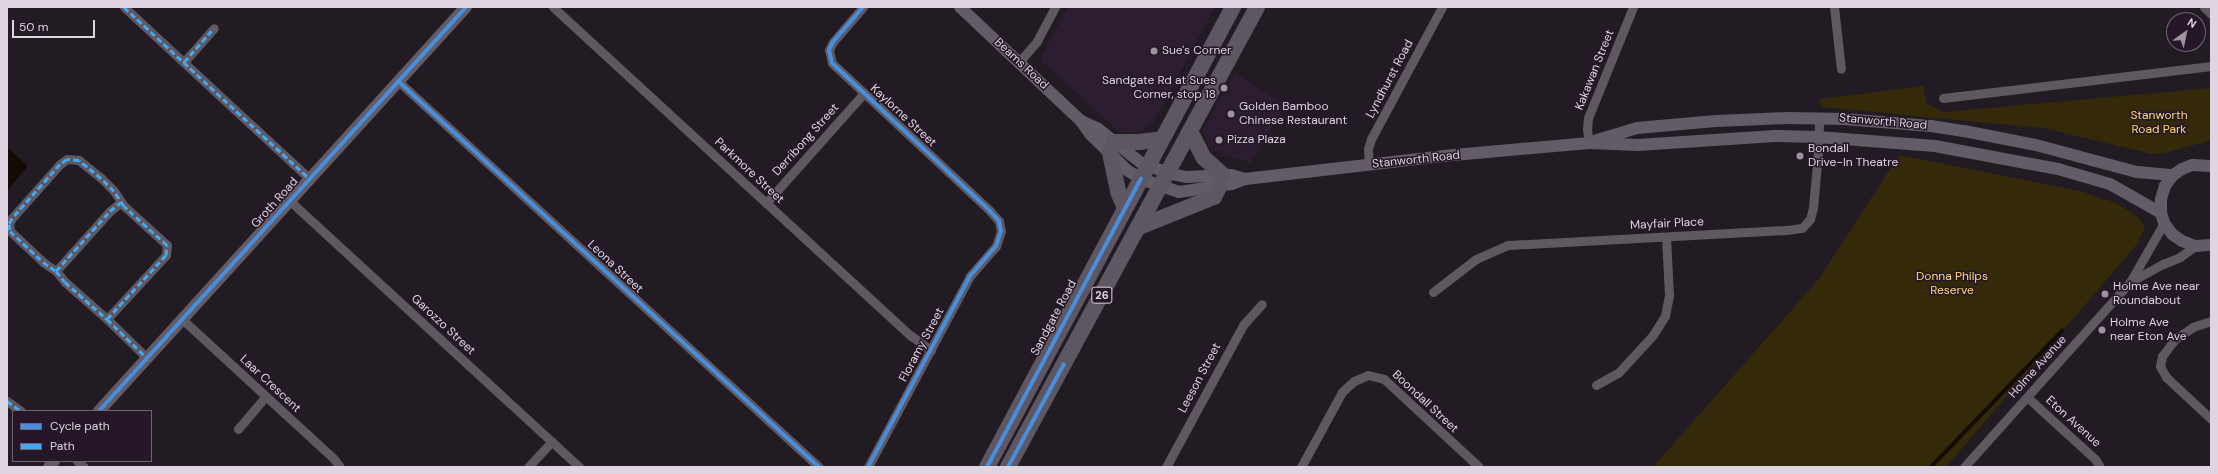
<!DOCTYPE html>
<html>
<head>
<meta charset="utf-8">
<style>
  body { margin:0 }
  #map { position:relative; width:2218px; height:474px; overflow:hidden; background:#221b24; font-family:"DM Sans",sans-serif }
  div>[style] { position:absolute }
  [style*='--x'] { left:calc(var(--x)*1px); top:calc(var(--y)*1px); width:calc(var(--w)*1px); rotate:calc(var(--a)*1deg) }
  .built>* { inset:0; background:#2d1d31 }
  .green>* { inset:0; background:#342a0a }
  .water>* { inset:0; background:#130c03 }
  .stream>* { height:3.5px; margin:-1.75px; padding:0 1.75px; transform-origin:1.75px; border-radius:1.75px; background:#130c03 }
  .street>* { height:9px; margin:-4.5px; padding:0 4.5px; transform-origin:4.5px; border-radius:4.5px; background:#5f5861 }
  .secondary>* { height:12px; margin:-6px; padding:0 6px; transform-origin:6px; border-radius:6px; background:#635b65 }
  .highway>* { height:16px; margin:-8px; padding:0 8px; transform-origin:8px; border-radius:8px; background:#5e5660 }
  .quiet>* { height:3px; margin-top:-1.5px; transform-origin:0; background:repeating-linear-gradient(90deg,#3fa9f5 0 6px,transparent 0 9px) }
  .cycleway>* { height:4px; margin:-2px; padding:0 2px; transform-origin:2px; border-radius:2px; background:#468fdf }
  .dots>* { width:11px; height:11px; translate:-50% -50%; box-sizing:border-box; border:2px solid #251728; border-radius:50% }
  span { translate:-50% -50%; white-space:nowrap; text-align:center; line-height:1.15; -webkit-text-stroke:3px #251728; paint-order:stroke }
  .shield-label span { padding:1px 3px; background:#251728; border:1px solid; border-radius:3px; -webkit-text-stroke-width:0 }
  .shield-label { font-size:11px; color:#dfd5e1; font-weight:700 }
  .poi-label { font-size:12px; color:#dfd5e1 }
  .left { translate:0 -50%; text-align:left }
  .right { translate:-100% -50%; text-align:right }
  .street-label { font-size:12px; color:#dfd5e1 }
  .park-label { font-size:12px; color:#fedb6f }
  .frame { position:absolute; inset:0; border:8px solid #dfd5e1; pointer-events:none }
  .legend { position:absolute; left:12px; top:410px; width:140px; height:52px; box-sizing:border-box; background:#251728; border:1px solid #6f6372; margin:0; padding:5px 7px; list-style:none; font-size:12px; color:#dfd5e1 }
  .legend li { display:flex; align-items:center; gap:8px; height:20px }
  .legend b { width:20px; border:1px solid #6f6372 }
  .north { position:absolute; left:2166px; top:12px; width:40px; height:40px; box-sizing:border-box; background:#251728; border:1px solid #6f6372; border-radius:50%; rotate:33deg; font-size:11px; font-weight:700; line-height:16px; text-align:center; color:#dfd5e1 }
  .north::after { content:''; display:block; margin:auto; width:14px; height:18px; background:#9d949f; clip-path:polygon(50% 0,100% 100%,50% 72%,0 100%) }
  .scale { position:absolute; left:12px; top:20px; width:83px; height:18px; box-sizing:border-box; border:2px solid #dfd5e1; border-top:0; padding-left:5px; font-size:12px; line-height:14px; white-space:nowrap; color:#dfd5e1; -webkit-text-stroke:3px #251728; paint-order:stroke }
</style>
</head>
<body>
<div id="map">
  <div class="built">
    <i style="clip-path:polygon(1068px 7px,1215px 7px,1155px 119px,1141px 131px,1131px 133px,1119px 132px,1042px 61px,1042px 55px)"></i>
    <i style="clip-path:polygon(1235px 73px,1286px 105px,1250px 163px,1208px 148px,1203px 129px)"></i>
  </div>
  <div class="green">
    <i style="clip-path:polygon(1923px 86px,1927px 104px,1943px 112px,2211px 88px,2211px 140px,2166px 153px,2152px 154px,2043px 128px,1822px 107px,1819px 99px)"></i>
    <i style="clip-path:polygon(1899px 155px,2080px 191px,2116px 203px,2138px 217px,2145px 227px,2138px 243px,1946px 467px,1653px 467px,1819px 279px)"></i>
  </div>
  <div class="water">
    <i style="clip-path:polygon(7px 147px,27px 165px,26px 168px,7px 191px)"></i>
  </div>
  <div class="stream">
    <i style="--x:1931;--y:467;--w:189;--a:-46.1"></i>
  </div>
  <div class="street">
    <i style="--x:124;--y:7;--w:253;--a:42.8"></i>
    <i style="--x:553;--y:7;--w:485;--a:42.6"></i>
    <i style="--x:910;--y:335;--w:26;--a:36"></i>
    <i style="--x:863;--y:7;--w:46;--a:130.6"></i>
    <i style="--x:833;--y:42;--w:9;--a:117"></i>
    <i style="--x:829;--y:50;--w:13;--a:77"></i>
    <i style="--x:832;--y:63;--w:216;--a:43.1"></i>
    <i style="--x:990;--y:211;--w:13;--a:48"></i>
    <i style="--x:999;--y:221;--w:10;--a:79"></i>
    <i style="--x:1001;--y:231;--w:16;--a:108"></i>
    <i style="--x:996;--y:246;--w:40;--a:131"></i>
    <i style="--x:970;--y:276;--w:217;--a:118.1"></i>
    <i style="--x:1834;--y:7;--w:62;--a:83.6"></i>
    <i style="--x:2204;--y:7;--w:10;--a:45"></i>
    <i style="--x:184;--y:62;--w:45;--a:-48.6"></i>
    <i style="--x:1019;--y:62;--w:28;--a:-49"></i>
    <i style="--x:1037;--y:41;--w:38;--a:-62"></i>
    <i style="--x:398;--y:81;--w:571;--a:42.52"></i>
    <i style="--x:1943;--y:98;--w:270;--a:-6.8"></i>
    <i style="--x:1589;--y:143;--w:14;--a:-98"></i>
    <i style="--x:1587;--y:129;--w:11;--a:-85"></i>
    <i style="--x:1588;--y:118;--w:120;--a:-67.9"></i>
    <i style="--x:1369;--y:165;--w:16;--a:-94"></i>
    <i style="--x:1368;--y:149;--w:10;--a:-73"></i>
    <i style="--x:1371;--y:139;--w:150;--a:-61.7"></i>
    <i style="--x:290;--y:201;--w:393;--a:42.6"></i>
    <i style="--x:766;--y:203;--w:146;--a:-48.3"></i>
    <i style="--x:56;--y:271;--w:81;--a:-48"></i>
    <i style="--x:110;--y:211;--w:14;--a:-39"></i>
    <i style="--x:2130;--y:282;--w:38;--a:-29"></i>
    <i style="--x:2163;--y:264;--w:18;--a:-22"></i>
    <i style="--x:2180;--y:257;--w:19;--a:-36"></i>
    <i style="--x:1433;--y:292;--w:54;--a:-37.5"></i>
    <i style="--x:1476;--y:259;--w:35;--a:-24"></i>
    <i style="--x:1508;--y:245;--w:279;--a:-3.1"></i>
    <i style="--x:1787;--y:230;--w:15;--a:-8"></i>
    <i style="--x:1802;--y:228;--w:12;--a:-48"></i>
    <i style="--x:1810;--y:219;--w:11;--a:-75"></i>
    <i style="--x:1813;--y:208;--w:56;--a:-84.9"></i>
    <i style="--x:1818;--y:152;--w:34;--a:-88"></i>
    <i style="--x:107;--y:319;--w:87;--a:-47.3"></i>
    <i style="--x:166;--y:255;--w:10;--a:-84"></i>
    <i style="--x:167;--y:245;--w:58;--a:-137.8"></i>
    <i style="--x:124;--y:206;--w:18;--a:-124"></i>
    <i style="--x:114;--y:191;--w:18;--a:-135"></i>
    <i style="--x:101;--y:178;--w:28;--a:-141"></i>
    <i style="--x:79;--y:160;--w:12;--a:-175"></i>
    <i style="--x:67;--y:159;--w:9;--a:144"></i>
    <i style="--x:60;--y:164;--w:72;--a:131.6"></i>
    <i style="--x:12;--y:218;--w:7;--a:117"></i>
    <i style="--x:9;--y:224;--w:7;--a:82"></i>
    <i style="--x:10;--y:231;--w:45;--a:43.2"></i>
    <i style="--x:43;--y:262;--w:16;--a:35"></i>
    <i style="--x:56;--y:271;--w:14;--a:51"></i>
    <i style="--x:65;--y:282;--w:56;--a:41.4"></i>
    <i style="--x:107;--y:319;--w:56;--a:44.3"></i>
    <i style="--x:183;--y:320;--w:205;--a:42.6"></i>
    <i style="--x:334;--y:459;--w:10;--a:53"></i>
    <i style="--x:2211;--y:321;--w:19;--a:162"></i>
    <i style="--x:2193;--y:327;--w:22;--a:146"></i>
    <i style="--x:2175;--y:339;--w:21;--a:127"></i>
    <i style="--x:2162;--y:356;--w:10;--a:101"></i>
    <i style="--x:2160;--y:366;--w:13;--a:61"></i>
    <i style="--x:2166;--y:377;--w:62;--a:43"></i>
    <i style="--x:1596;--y:385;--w:26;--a:-29"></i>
    <i style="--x:1619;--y:372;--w:50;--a:-47.4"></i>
    <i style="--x:1653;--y:335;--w:22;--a:-58"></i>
    <i style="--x:1665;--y:316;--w:21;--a:-79"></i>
    <i style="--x:1669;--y:295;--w:58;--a:-93"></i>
    <i style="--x:2027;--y:397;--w:92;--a:42.4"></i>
    <i style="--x:2095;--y:459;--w:9;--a:58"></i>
    <i style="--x:7;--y:401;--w:17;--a:36"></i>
    <i style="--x:238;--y:429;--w:43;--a:-49.7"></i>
    <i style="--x:77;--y:461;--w:9;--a:41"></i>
    <i style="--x:528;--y:467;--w:35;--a:-47"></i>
    <i style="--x:1166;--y:467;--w:162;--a:-61.5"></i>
    <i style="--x:1243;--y:325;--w:28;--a:-48"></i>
    <i style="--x:1301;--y:467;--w:85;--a:-61.3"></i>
    <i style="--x:1342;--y:392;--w:16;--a:-43"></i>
    <i style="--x:1354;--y:381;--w:15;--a:-23"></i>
    <i style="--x:1368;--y:375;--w:16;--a:14"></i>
    <i style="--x:1384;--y:379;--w:129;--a:42.8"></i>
    <i style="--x:1964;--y:467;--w:249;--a:-48.1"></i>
    <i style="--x:2130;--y:282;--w:68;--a:-60"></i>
  </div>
  <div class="secondary">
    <i style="--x:960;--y:7;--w:166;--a:43.3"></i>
    <i style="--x:1081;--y:121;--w:16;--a:55"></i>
    <i style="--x:1090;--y:134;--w:52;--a:44.2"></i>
    <i style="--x:1127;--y:170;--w:17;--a:33"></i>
    <i style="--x:1141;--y:179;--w:40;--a:18.9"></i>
    <i style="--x:1179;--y:192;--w:54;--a:-8.6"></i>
    <i style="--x:1232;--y:184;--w:14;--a:-21"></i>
    <i style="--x:1245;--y:179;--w:199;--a:-6.6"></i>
    <i style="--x:1443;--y:156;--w:147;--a:-5.1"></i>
    <i style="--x:1589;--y:143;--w:49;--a:2.3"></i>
    <i style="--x:1638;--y:145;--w:137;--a:-3.8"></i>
    <i style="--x:1775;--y:136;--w:43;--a:1.3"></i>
    <i style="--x:1818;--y:137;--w:117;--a:4.4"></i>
    <i style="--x:1935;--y:146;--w:125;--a:10.6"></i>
    <i style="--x:2058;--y:169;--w:54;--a:16.1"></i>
    <i style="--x:2110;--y:184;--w:59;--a:29.6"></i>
    <i style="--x:1081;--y:121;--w:17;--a:24"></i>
    <i style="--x:1097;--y:128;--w:55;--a:38.3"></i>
    <i style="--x:1140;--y:162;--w:29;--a:22"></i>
    <i style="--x:1167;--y:173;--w:19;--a:12"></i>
    <i style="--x:1186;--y:177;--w:45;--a:-2.5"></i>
    <i style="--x:1231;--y:175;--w:15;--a:16"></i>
    <i style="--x:1597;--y:140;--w:42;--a:-16.7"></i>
    <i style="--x:1637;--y:128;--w:79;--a:-5.1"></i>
    <i style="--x:1716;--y:121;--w:73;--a:-2.4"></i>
    <i style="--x:1789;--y:118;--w:55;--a:1"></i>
    <i style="--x:1844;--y:119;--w:87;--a:4.6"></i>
    <i style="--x:1931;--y:126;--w:33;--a:9"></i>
    <i style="--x:1964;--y:131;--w:73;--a:11"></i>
    <i style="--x:2036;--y:145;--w:105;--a:15"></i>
    <i style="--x:2137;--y:172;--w:36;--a:5"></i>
    <i style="--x:2211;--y:166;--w:19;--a:-177"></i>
    <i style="--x:2192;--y:165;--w:11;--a:158"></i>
    <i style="--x:2182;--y:169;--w:11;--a:146"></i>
    <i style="--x:2173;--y:175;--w:14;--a:126"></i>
    <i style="--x:2165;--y:186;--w:14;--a:107"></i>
    <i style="--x:2161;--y:199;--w:14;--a:90"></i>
    <i style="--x:2161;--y:213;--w:10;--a:73"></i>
    <i style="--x:2164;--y:223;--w:14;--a:54"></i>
    <i style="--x:2172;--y:234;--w:12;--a:35"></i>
    <i style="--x:2182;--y:241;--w:14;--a:21"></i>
    <i style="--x:2195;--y:246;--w:16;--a:-4"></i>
    <i style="--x:99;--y:411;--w:546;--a:-47.75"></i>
    <i style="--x:49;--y:467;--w:8;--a:-50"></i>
  </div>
  <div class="highway">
    <i style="--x:1190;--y:131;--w:30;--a:63"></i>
    <i style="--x:1204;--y:158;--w:25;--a:42"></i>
    <i style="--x:1113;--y:142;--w:26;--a:0"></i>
    <i style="--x:1139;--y:142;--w:23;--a:-7"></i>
    <i style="--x:1110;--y:153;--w:40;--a:78"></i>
    <i style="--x:1118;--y:192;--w:17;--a:66"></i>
    <i style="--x:1139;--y:227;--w:81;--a:-21.8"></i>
    <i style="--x:1214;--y:197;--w:11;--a:-63"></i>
    <i style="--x:987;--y:467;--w:522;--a:-61.86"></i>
    <i style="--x:1008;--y:467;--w:523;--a:-61.57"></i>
  </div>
  <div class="quiet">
    <i style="--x:124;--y:7;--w:253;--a:42.8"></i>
    <i style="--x:184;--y:62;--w:45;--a:-48.6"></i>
    <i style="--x:56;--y:271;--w:81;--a:-48"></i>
    <i style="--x:110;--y:211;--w:14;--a:-39"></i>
    <i style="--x:107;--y:319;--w:87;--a:-47.3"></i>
    <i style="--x:166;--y:255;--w:10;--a:-84"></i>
    <i style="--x:167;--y:245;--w:58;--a:-137.8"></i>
    <i style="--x:124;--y:206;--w:18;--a:-124"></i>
    <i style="--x:114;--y:191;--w:18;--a:-135"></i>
    <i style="--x:101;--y:178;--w:28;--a:-141"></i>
    <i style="--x:79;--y:160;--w:12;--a:-175"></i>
    <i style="--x:67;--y:159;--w:9;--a:144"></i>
    <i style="--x:60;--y:164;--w:72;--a:131.6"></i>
    <i style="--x:12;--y:218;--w:7;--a:117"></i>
    <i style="--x:9;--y:224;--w:7;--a:82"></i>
    <i style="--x:10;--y:231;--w:45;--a:43.2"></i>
    <i style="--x:43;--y:262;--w:16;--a:35"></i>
    <i style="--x:56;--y:271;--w:14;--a:51"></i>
    <i style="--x:65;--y:282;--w:56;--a:41.4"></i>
    <i style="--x:107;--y:319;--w:56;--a:44.3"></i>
    <i style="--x:7;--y:401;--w:17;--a:36"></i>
  </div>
  <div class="cycleway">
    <i style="--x:863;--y:7;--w:46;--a:130.6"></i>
    <i style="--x:833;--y:42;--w:9;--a:117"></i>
    <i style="--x:829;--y:50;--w:13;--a:77"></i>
    <i style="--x:832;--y:63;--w:216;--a:43.1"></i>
    <i style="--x:990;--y:211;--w:13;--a:48"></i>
    <i style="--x:999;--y:221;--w:10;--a:79"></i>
    <i style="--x:1001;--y:231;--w:16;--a:108"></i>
    <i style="--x:996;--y:246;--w:40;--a:131"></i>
    <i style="--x:970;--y:276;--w:217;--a:118.1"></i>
    <i style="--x:398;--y:81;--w:571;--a:42.52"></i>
    <i style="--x:99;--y:411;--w:546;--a:-47.75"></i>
    <i style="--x:987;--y:467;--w:327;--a:-61.9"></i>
    <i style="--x:1008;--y:467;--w:117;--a:-61.5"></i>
  </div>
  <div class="dots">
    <i style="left:1154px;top:51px;background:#9d949f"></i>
    <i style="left:1224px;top:88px;background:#9d949f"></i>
    <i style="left:1231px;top:114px;background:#9d949f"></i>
    <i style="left:1219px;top:140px;background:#9d949f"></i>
    <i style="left:1800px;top:156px;background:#9d949f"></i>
    <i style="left:2105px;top:294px;background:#9d949f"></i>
    <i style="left:2102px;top:330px;background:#9d949f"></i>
  </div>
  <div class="shield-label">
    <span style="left:1102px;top:295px">26</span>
  </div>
  <div class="poi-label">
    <span class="left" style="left:1162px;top:51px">Sue's Corner</span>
    <span class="right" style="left:1216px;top:88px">Sandgate Rd at Sues<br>Corner, stop 18</span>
    <span class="left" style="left:1239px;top:114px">Golden Bamboo<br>Chinese Restaurant</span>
    <span class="left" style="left:1227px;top:140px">Pizza Plaza</span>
    <span class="left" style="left:1808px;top:156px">Bondall<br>Drive-In Theatre</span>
    <span class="left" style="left:2113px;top:294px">Holme Ave near<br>Roundabout</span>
    <span class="left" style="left:2110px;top:330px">Holme Ave<br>near Eton Ave</span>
  </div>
  <div class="street-label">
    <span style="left:1021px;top:64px;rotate:43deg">Beams Road</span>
    <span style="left:1595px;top:70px;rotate:-68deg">Kakawan Street</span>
    <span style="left:1390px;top:79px;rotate:-62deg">Lyndhurst Road</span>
    <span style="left:903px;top:116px;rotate:43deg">Kaylorne Street</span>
    <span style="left:1883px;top:122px;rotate:5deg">Stanworth Road</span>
    <span style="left:806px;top:140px;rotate:-48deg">Derribong Street</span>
    <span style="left:1416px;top:160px;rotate:-6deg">Stanworth Road</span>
    <span style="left:749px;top:171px;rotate:43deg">Parkmore Street</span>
    <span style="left:275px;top:203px;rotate:-48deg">Groth Road</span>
    <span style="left:1667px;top:224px;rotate:-3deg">Mayfair Place</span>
    <span style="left:615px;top:267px;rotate:43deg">Leona Street</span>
    <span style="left:1054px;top:318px;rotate:-62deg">Sandgate Road</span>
    <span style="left:443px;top:325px;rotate:43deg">Garozzo Street</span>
    <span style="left:922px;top:345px;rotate:-62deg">Floramy Street</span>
    <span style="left:2038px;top:367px;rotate:-48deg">Holme Avenue</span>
    <span style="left:1200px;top:378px;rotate:-62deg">Leeson Street</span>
    <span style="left:270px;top:384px;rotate:43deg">Laar Crescent</span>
    <span style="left:1425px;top:402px;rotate:43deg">Boondall Street</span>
    <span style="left:2073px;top:422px;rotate:42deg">Eton Avenue</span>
  </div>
  <div class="park-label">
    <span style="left:2159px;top:123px">Stanworth<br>Road Park</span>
    <span style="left:1952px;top:284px">Donna Philps<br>Reserve</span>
  </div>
  <div class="frame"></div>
  <ul class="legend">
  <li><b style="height:5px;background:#468fdf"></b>Cycle path</li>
  <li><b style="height:5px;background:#3fa9f5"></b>Path</li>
  </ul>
  <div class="north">N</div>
  <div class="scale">50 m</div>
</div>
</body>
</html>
